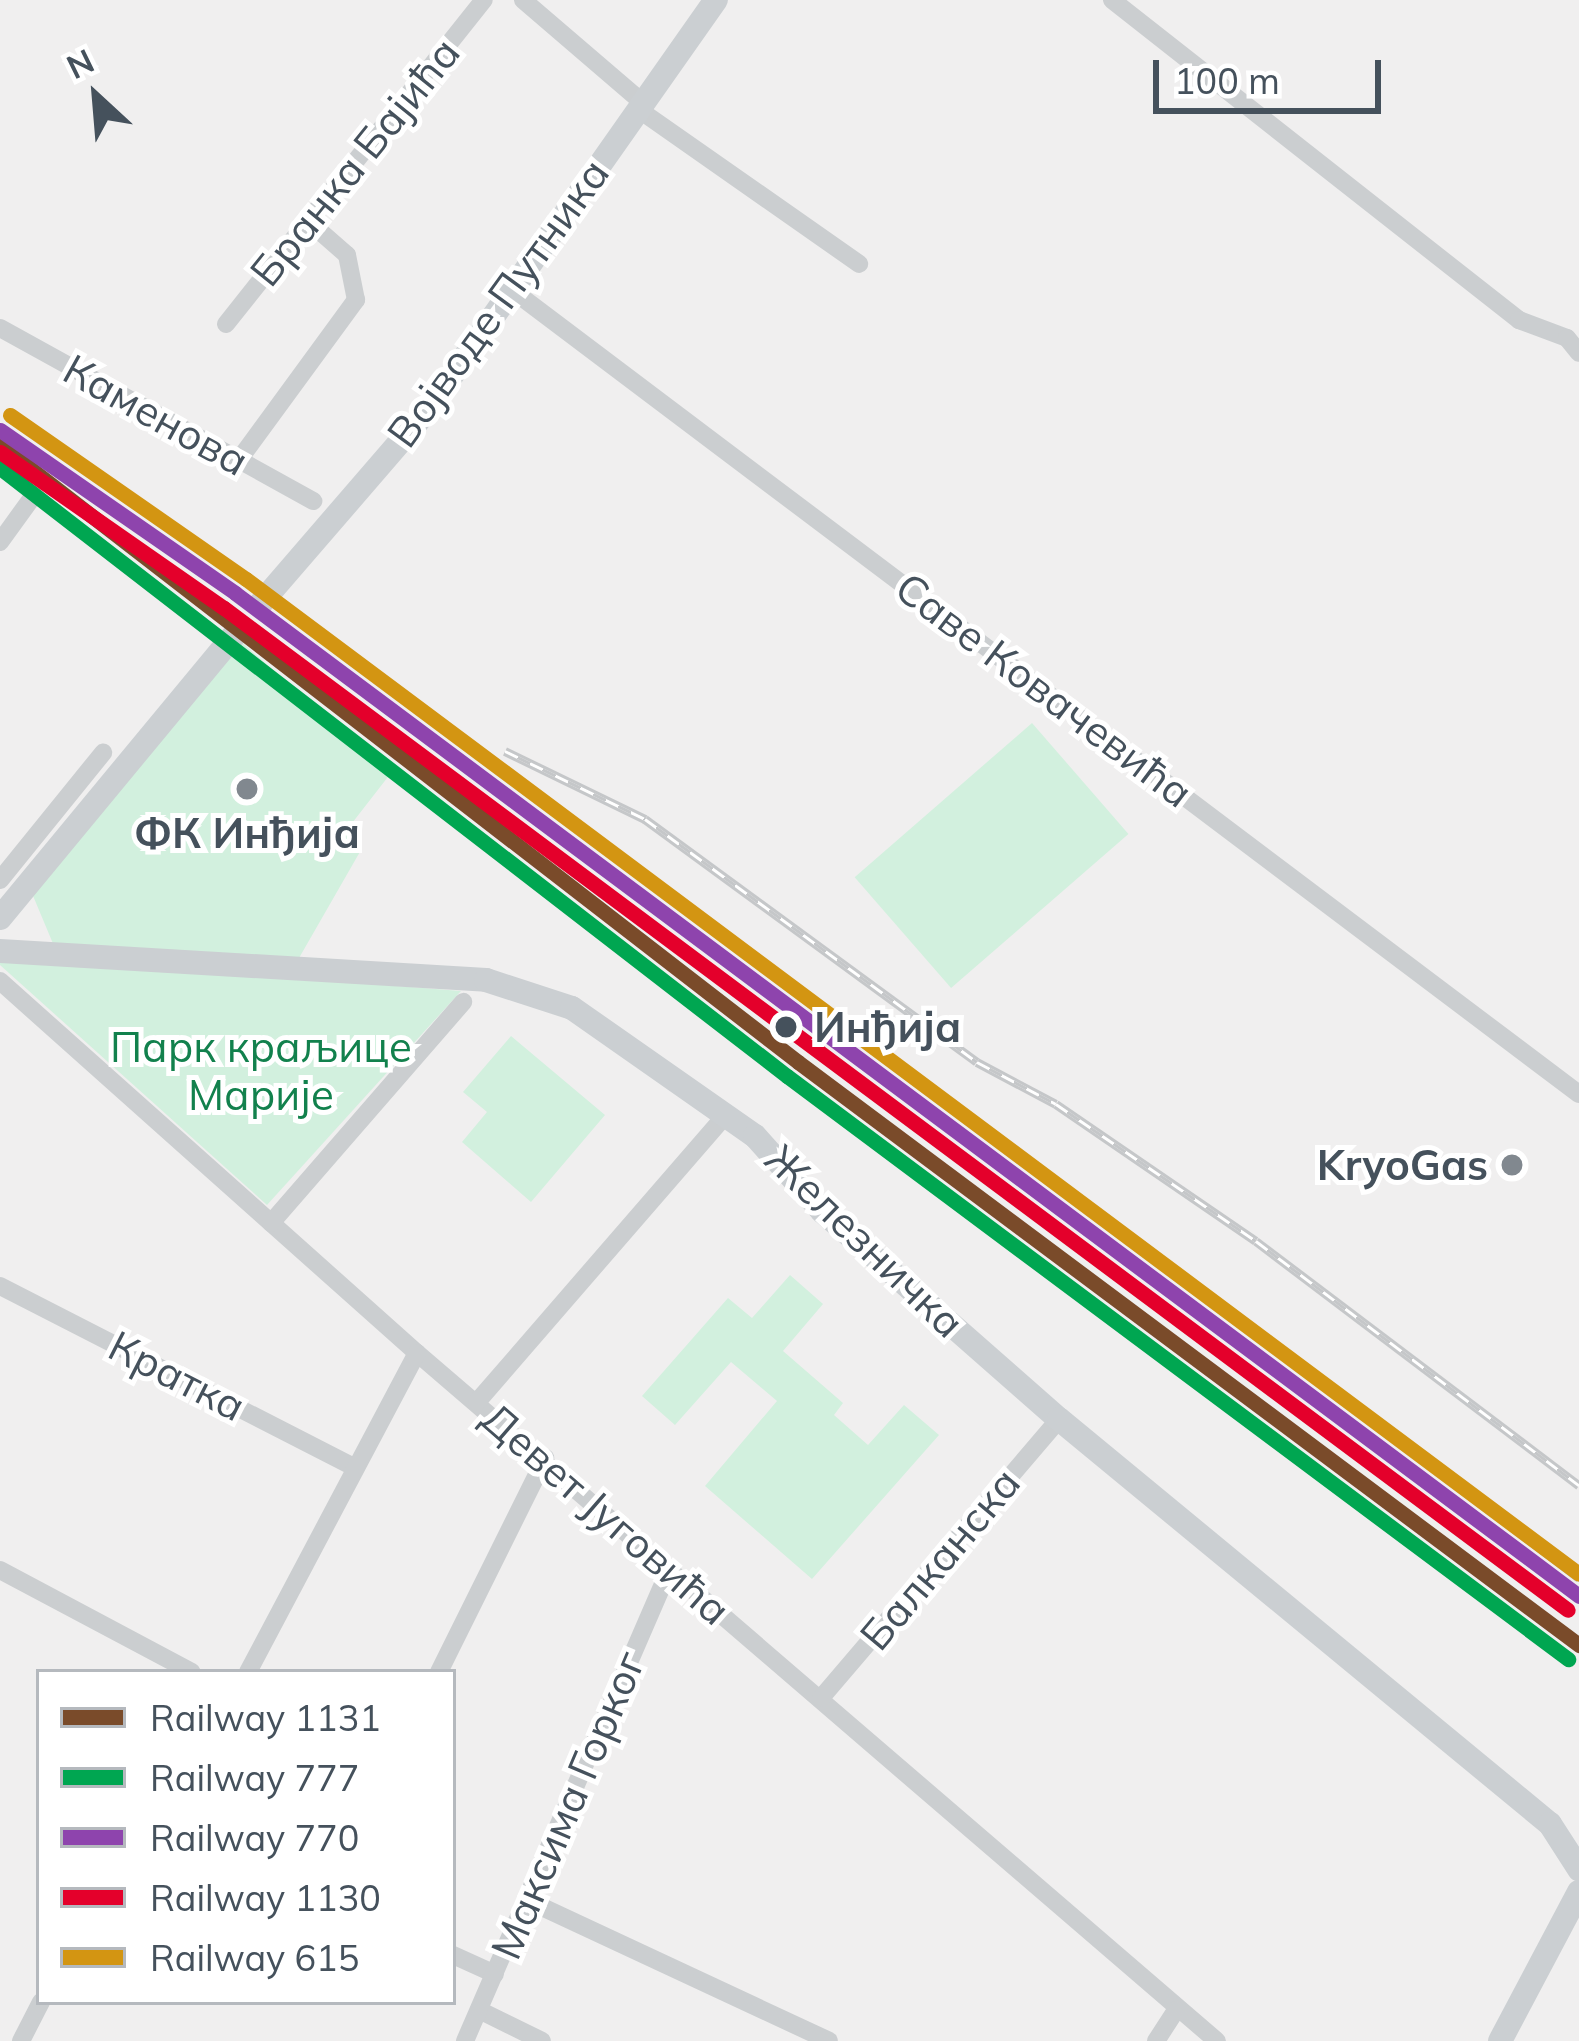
<!DOCTYPE html>
<html>
<head>
<meta charset="utf-8">
<style>
  body { margin:0 }
  #map { position:relative; width:1579px; height:2041px; overflow:hidden; background:#f0efef; font-family:Mulish,sans-serif }
  div>[style] { position:absolute }
  [style*='--x'] { left:calc(var(--x)*1px); top:calc(var(--y)*1px); width:calc(var(--w)*1px); rotate:calc(var(--a)*1deg) }
  .green>* { inset:0; background:#d2f0de; transform-origin:0 0 }
  .secondary-tunnel>* { height:24px; margin-top:-12px; transform-origin:0; background:repeating-linear-gradient(90deg,#cecfd2 0 24px,transparent 0 36px) }
  .street>* { height:18px; margin:-9px; padding:0 9px; transform-origin:9px; border-radius:9px; background:#cbced0 }
  .secondary>* { height:24px; margin:-12px; padding:0 12px; transform-origin:12px; border-radius:12px; background:#cbcfd2 }
  .rail>* { height:9px; margin-top:-4.5px; transform-origin:0; background:repeating-linear-gradient(90deg,#fff 0 14px,#c5c7c9 0 28px); box-sizing:border-box; border-block:3px solid #c5c7c9 }
  .rail-1>* { height:15px; margin:-7.5px; padding:0 7.5px; transform-origin:7.5px; border-radius:7.5px; background:#7a4b2a }
  .rail-2>* { height:15px; margin:-7.5px; padding:0 7.5px; transform-origin:7.5px; border-radius:7.5px; background:#00a651 }
  .rail-3>* { height:15px; margin:-7.5px; padding:0 7.5px; transform-origin:7.5px; border-radius:7.5px; background:#8e44ad }
  .rail-4>* { height:15px; margin:-7.5px; padding:0 7.5px; transform-origin:7.5px; border-radius:7.5px; background:#e4002b }
  .rail-5>* { height:15px; margin:-7.5px; padding:0 7.5px; transform-origin:7.5px; border-radius:7.5px; background:#d39512 }
  .dots>* { width:33px; height:33px; translate:-50% -50%; box-sizing:border-box; border:6px solid #fff; border-radius:50% }
  span { translate:-50% -50%; white-space:nowrap; text-align:center; line-height:1.15; -webkit-text-stroke:10px #fff; paint-order:stroke }
  .street-label { font-size:42px; color:#45515c }
  .poi-label { font-size:42px; color:#45515c; font-weight:700 }
  .right { translate:-100% -50%; text-align:right }
  .stop-label { font-size:42px; color:#45515c; font-weight:700 }
  .left { translate:0 -50%; text-align:left }
  .park-label { font-size:42px; color:#12814d }
  .legend { position:absolute; left:36px; top:1669px; width:420px; height:336px; box-sizing:border-box; background:#fff; border:3px solid #b5b9be; margin:0; padding:15px 21px; list-style:none; font-size:36px; color:#45515c }
  .legend li { display:flex; align-items:center; gap:24px; height:60px }
  .legend b { width:60px; border:3px solid #b5b9be }
  .north { position:absolute; left:36px; top:36px; width:120px; height:120px; -webkit-text-stroke:9px #fff; paint-order:stroke; rotate:334deg; font-size:33px; font-weight:700; line-height:48px; text-align:center; color:#45515c }
  .north::after { content:''; display:block; margin:auto; width:42px; height:54px; background:#45515c; clip-path:polygon(50% 0,100% 100%,50% 72%,0 100%) }
  .scale { position:absolute; left:1153px; top:60px; width:228px; height:54px; box-sizing:border-box; border:6px solid #45515c; border-top:0; padding-left:15px; font-size:36px; line-height:42px; white-space:nowrap; color:#45515c; -webkit-text-stroke:9px #fff; paint-order:stroke }
</style>
</head>
<body>
<div id="map">
  <div class="green">
    <i style="clip-path:polygon(240px 641px,391px 773px,349px 827px,361px 850px,295px 965px,54px 946px,31px 891px)"></i>
    <i style="left:1032px;top:723px;width:147px;height:235px;rotate:49deg"></i>
    <i style="clip-path:polygon(0 955px,461px 991px,267px 1205px,0 965px)"></i>
    <i style="clip-path:polygon(511px 1036px,605px 1115px,531px 1202px,462px 1142px,487px 1112px,463px 1092px)"></i>
    <i style="clip-path:polygon(790px 1275px,823px 1304px,783px 1351px,843px 1403px,834px 1415px,868px 1445px,904px 1405px,939px 1435px,812px 1579px,705px 1486px,777px 1401px,731px 1362px,675px 1425px,642px 1396px,728px 1298px,752px 1318px)"></i>
  </div>
  <div class="secondary-tunnel">
    <i style="--x:232;--y:638;--w:55;--a:-50.2"></i>
  </div>
  <div class="street">
    <i style="--x:523;--y:0;--w:158;--a:40.6"></i>
    <i style="--x:1112;--y:0;--w:518;--a:38.18"></i>
    <i style="--x:1519;--y:320;--w:51;--a:20.6"></i>
    <i style="--x:1567;--y:338;--w:19;--a:51"></i>
    <i style="--x:638;--y:109;--w:270;--a:35"></i>
    <i style="--x:508;--y:287;--w:1341;--a:37"></i>
    <i style="--x:226;--y:324;--w:414;--a:-51.5"></i>
    <i style="--x:0;--y:328;--w:358;--a:28.9"></i>
    <i style="--x:238;--y:461;--w:200;--a:-53.8"></i>
    <i style="--x:356;--y:300;--w:46;--a:-101.3"></i>
    <i style="--x:347;--y:255;--w:52;--a:-138.9"></i>
    <i style="--x:0;--y:542;--w:58;--a:-54.1"></i>
    <i style="--x:0;--y:880;--w:164;--a:-51"></i>
    <i style="--x:0;--y:981;--w:559;--a:41.74"></i>
    <i style="--x:417;--y:1353;--w:1055;--a:40.7"></i>
    <i style="--x:271;--y:1223;--w:293;--a:-49"></i>
    <i style="--x:0;--y:1286;--w:398;--a:27.1"></i>
    <i style="--x:477;--y:1402;--w:380;--a:-49.1"></i>
    <i style="--x:0;--y:1570;--w:217;--a:28"></i>
    <i style="--x:248;--y:1672;--w:361;--a:-62.1"></i>
    <i style="--x:439;--y:1672;--w:239;--a:-63.6"></i>
    <i style="--x:821;--y:1698;--w:367;--a:-49.5"></i>
    <i style="--x:527;--y:1900;--w:333;--a:25"></i>
    <i style="--x:453;--y:1955;--w:46;--a:24.3"></i>
    <i style="--x:479;--y:2010;--w:70;--a:26.2"></i>
    <i style="--x:21;--y:2041;--w:44;--a:-62.9"></i>
    <i style="--x:465;--y:2041;--w:516;--a:-66.57"></i>
    <i style="--x:1156;--y:2041;--w:37;--a:-57"></i>
  </div>
  <div class="secondary">
    <i style="--x:267;--y:596;--w:248;--a:-49.2"></i>
    <i style="--x:429;--y:408;--w:499;--a:-54.9"></i>
    <i style="--x:0;--y:918;--w:364;--a:-50.4"></i>
    <i style="--x:0;--y:951;--w:487;--a:3.4"></i>
    <i style="--x:486;--y:980;--w:90;--a:18"></i>
    <i style="--x:572;--y:1008;--w:223;--a:35"></i>
    <i style="--x:755;--y:1136;--w:101;--a:48.2"></i>
    <i style="--x:822;--y:1211;--w:315;--a:41.3"></i>
    <i style="--x:1059;--y:1419;--w:636;--a:39.52"></i>
    <i style="--x:1550;--y:1824;--w:54;--a:57.2"></i>
    <i style="--x:1500;--y:2041;--w:169;--a:-62.1"></i>
  </div>
  <div class="rail">
    <i style="--x:505;--y:751;--w:156;--a:25.9"></i>
    <i style="--x:645;--y:819;--w:411;--a:36.2"></i>
    <i style="--x:977;--y:1062;--w:89;--a:28"></i>
    <i style="--x:1056;--y:1104;--w:242;--a:34.4"></i>
    <i style="--x:1256;--y:1241;--w:405;--a:37.1"></i>
    <i style="--x:1439;--y:1470;--w:177;--a:37.6"></i>
  </div>
  <div class="rail-1">
    <i style="--x:0;--y:445;--w:1009;--a:37.71"></i>
    <i style="--x:798;--y:1062;--w:975;--a:36.74"></i>
  </div>
  <div class="rail-2">
    <i style="--x:0;--y:468;--w:995;--a:37.69"></i>
    <i style="--x:787;--y:1076;--w:975;--a:36.74"></i>
  </div>
  <div class="rail-3">
    <i style="--x:0;--y:430;--w:286;--a:34.7"></i>
    <i style="--x:235;--y:593;--w:1677;--a:36.73"></i>
  </div>
  <div class="rail-4">
    <i style="--x:0;--y:452;--w:273;--a:34.9"></i>
    <i style="--x:224;--y:608;--w:1676;--a:36.71"></i>
  </div>
  <div class="rail-5">
    <i style="--x:10;--y:415;--w:287;--a:34.8"></i>
    <i style="--x:246;--y:579;--w:1663;--a:36.74"></i>
  </div>
  <div class="dots">
    <i style="left:247px;top:789px;background:#81888f"></i>
    <i style="left:786px;top:1027px;background:#45515c"></i>
    <i style="left:1512px;top:1165px;background:#81888f"></i>
  </div>
  <div class="street-label">
    <span style="left:355px;top:162px;rotate:-51deg">Бранка Бајића</span>
    <span style="left:498px;top:303px;rotate:-54deg">Војводе Путника</span>
    <span style="left:156px;top:415px;rotate:29deg">Каменова</span>
    <span style="left:1044px;top:690px;rotate:37deg">Саве Ковачевића</span>
    <span style="left:865px;top:1241px;rotate:44deg">Железничка</span>
    <span style="left:177px;top:1376px;rotate:27deg">Кратка</span>
    <span style="left:606px;top:1514px;rotate:41deg">Девет Југовића</span>
    <span style="left:940px;top:1559px;rotate:-50deg">Балканска</span>
    <span style="left:568px;top:1805px;rotate:-67deg">Максима Горког</span>
  </div>
  <div class="poi-label">
    <span style="left:247px;top:833px">ФК Инђија</span>
    <span class="right" style="left:1488px;top:1165px">KryoGas</span>
  </div>
  <div class="stop-label">
    <span class="left" style="left:814px;top:1027px">Инђија</span>
  </div>
  <div class="park-label">
    <span style="left:261px;top:1071px">Парк краљице<br>Марије</span>
  </div>
  <ul class="legend">
  <li><b style="height:15px;background:#7a4b2a"></b>Railway 1131</li>
  <li><b style="height:15px;background:#00a651"></b>Railway 777</li>
  <li><b style="height:15px;background:#8e44ad"></b>Railway 770</li>
  <li><b style="height:15px;background:#e4002b"></b>Railway 1130</li>
  <li><b style="height:15px;background:#d39512"></b>Railway 615</li>
  </ul>
  <div class="north">N</div>
  <div class="scale">100 m</div>
</div>
</body>
</html>
